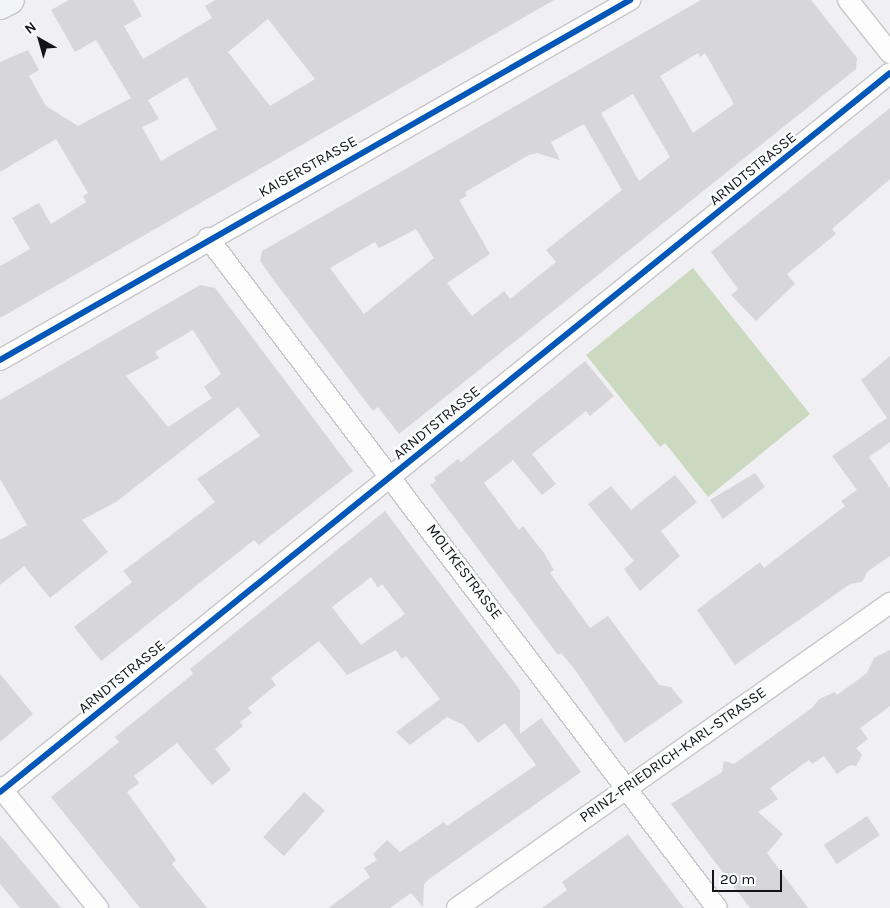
<!DOCTYPE html>
<html>
<head>
<meta charset="utf-8">
<style>
  body { margin:0 }
  #map { position:relative; width:890px; height:908px; overflow:hidden; background:#f0f0f4; font-family:Karla,sans-serif }
  div>[style] { position:absolute }
  [style*='--x'] { left:calc(var(--x)*1px); top:calc(var(--y)*1px); width:calc(var(--w)*1px); rotate:calc(var(--a)*1deg) }
  .green>* { inset:0; background:#cbd9c1 }
  .building>* { inset:0; background:#d7d6d8; transform-origin:0 0 }
  .roads { filter:drop-shadow(1px 0 #c7c7ca) drop-shadow(-1px 0 #c7c7ca) drop-shadow(0 1px #c7c7ca) drop-shadow(0 -1px #c7c7ca) }
  .street>* { height:20px; margin:-10px; padding:0 10px; transform-origin:10px; border-radius:10px; background:#fdfdfd }
  .secondary>* { height:28px; margin:-14px; padding:0 14px; transform-origin:14px; border-radius:14px; background:#f3f4f8 }
  .cycleway>* { height:6px; margin:-3px; padding:0 3px; transform-origin:3px; border-radius:3px; background:#0057b8 }
  span { translate:-50% -50%; white-space:nowrap; text-align:center; line-height:1.15; -webkit-text-stroke:4.5px #fcfdff; paint-order:stroke }
  .street-label { font-size:15px; color:#131416 }
  .north { position:absolute; left:15px; top:15px; width:50px; height:50px; -webkit-text-stroke:4px #fcfdff; paint-order:stroke; rotate:322deg; font-size:14px; font-weight:700; line-height:20px; text-align:center; color:#131416 }
  .north::after { content:''; display:block; margin:auto; width:18px; height:22px; background:#131416; clip-path:polygon(50% 0,100% 100%,50% 72%,0 100%) }
  .scale { position:absolute; left:712px; top:870px; width:70px; height:22px; box-sizing:border-box; border:2px solid #131416; border-top:0; padding-left:6px; font-size:15px; line-height:18px; white-space:nowrap; color:#131416; -webkit-text-stroke:4px #fcfdff; paint-order:stroke }
</style>
</head>
<body>
<div id="map">
  <div class="green">
    <i style="clip-path:polygon(693px 268px,810px 414px,708px 497px,665px 443px,660px 447px,586px 355px)"></i>
  </div>
  <div class="building">
    <i style="clip-path:polygon(evenodd,69px 0,133px 0,142px 16px,124px 26px,143px 59px,212px 18px,205px 6px,215px 0,554px 0,0 318px,0 266px,30px 249px,12px 218px,39px 203px,51px 224px,86px 202px,83px 196px,88px 193px,56px 139px,0 172px,0 62px,28px 50px,39px 70px,29px 76px,46px 106px,78px 126px,131px 98px,96px 40px,75px 52px,51px 10px,69px 0,268px 19px,315px 79px,270px 106px,228px 52px,268px 19px,69px 0,187px 77px,217px 129px,161px 161px,142px 127px,159px 119px,148px 100px,187px 77px)"></i>
    <i style="clip-path:polygon(evenodd,701px 0,811px 0,857px 58px,856px 69px,399px 434px,378px 407px,373px 411px,275px 282px,260px 261px,262px 251px,701px 0,698px 53px,700px 57px,705px 53px,734px 104px,693px 133px,660px 76px,698px 53px,701px 0,633px 94px,670px 157px,639px 181px,601px 113px,633px 94px,701px 0,584px 124px,622px 190px,546px 250px,556px 262px,510px 299px,504px 291px,472px 316px,447px 283px,490px 254px,459px 200px,467px 196px,465px 192px,529px 155px,537px 153px,560px 160px,551px 142px,584px 124px,701px 0,416px 229px,434px 258px,364px 314px,330px 268px,375px 242px,379px 248px,416px 229px)"></i>
    <i style="clip-path:polygon(890px 108px,890px 179px,832px 229px,836px 234px,787px 274px,795px 284px,756px 321px,731px 295px,738px 289px,711px 252px)"></i>
    <i style="clip-path:polygon(evenodd,200px 285px,215px 288px,353px 471px,259px 545px,254px 540px,101px 661px,74px 627px,132px 582px,123px 571px,215px 502px,197px 479px,260px 436px,238px 407px,116px 502px,82px 520px,108px 552px,50px 598px,24px 566px,0 585px,0 540px,27px 525px,0 479px,0 400px,200px 285px,193px 330px,221px 374px,204px 387px,212px 398px,168px 427px,126px 376px,159px 358px,155px 352px,193px 330px)"></i>
    <i style="clip-path:polygon(890px 356px,890px 442px,869px 457px,890px 488px,890px 556px,867px 572px,862px 582px,850px 584px,735px 665px,697px 610px,760px 562px,764px 568px,845px 506px,841px 501px,857px 490px,832px 456px,887px 418px,861px 380px)"></i>
    <i style="clip-path:polygon(585px 361px,614px 396px,590px 416px,586px 411px,532px 454px,556px 484px,542px 495px,513px 460px,484px 483px,519px 530px,523px 526px,544px 553px,554px 570px,550px 573px,590px 628px,608px 616px,659px 685px,671px 687px,683px 702px,625px 743px,573px 667px,561px 653px,558px 655px,430px 485px,436px 481px,434px 478px,458px 459px,461px 462px)"></i>
    <i style="clip-path:polygon(755px 473px,765px 487px,723px 519px,710px 500px)"></i>
    <i style="clip-path:polygon(675px 475px,697px 502px,661px 531px,680px 556px,640px 591px,624px 569px,634px 561px,588px 504px,611px 486px,631px 510px)"></i>
    <i style="clip-path:polygon(evenodd,385px 511px,520px 690px,520px 734px,541px 718px,581px 772px,429px 879px,424px 884px,423px 907px,411px 893px,390px 908px,329px 908px,370px 877px,364px 868px,377px 860px,373px 854px,387px 840px,400px 852px,444px 822px,447px 826px,536px 765px,505px 723px,478px 743px,464px 725px,447px 717px,410px 745px,396px 732px,440px 699px,406px 656px,402px 659px,396px 650px,347px 675px,319px 641px,271px 678px,276px 685px,248px 708px,252px 713px,240px 722px,243px 726px,215px 749px,231px 770px,212px 785px,177px 743px,134px 776px,139px 783px,127px 792px,176px 860px,172px 864px,207px 908px,140px 908px,51px 797px,119px 742px,115px 737px,193px 674px,190px 669px,385px 511px,371px 577px,378px 588px,382px 584px,405px 614px,361px 645px,332px 607px,371px 577px)"></i>
    <i style="clip-path:polygon(890px 650px,890px 706px,860px 728px,868px 739px,856px 748px,862px 755px,856px 766px,850px 765px,837px 774px,824px 756px,812px 764px,809px 760px,770px 788px,778px 799px,758px 812px,783px 834px,767px 853px,808px 908px,750px 908px,671px 804px,722px 772px,724px 761px,734px 764px,812px 708px,819px 699px,835px 692px,837px 695px,867px 673px,874px 658px)"></i>
    <i style="clip-path:polygon(0 674px,33px 714px,0 742px)"></i>
    <i style="left:304px;top:792px;width:28px;height:61px;rotate:42deg"></i>
    <i style="left:867px;top:816px;width:23px;height:52px;rotate:56deg"></i>
    <i style="clip-path:polygon(628px 834px,684px 908px,542px 908px,567px 890px,562px 882px)"></i>
    <i style="clip-path:polygon(0 835px,61px 908px,20px 908px,0 884px)"></i>
  </div>
  <div class="roads">
    <div class="street">
      <i style="--x:848;--y:0;--w:68;--a:51.6"></i>
      <i style="--x:208;--y:238;--w:841;--a:52.78"></i>
      <i style="--x:0;--y:360;--w:726;--a:-29.74"></i>
      <i style="--x:0;--y:787;--w:156;--a:51"></i>
      <i style="--x:0;--y:792;--w:1144;--a:-38.93"></i>
      <i style="--x:457;--y:908;--w:530;--a:-35.16"></i>
    </div>
    <div class="secondary">
      <i style="--x:0;--y:5;--w:11;--a:-27"></i>
    </div>
  </div>
  <div class="cycleway">
    <i style="--x:0;--y:360;--w:726;--a:-29.74"></i>
    <i style="--x:0;--y:792;--w:1144;--a:-38.93"></i>
  </div>
  <div class="street-label">
    <span style="left:308px;top:167px;rotate:-29deg">KAISERSTRASSE</span>
    <span style="left:753px;top:169px;rotate:-39deg">ARNDTSTRASSE</span>
    <span style="left:437px;top:423px;rotate:-39deg">ARNDTSTRASSE</span>
    <span style="left:464px;top:572px;rotate:53deg">MOLTKESTRASSE</span>
    <span style="left:122px;top:677px;rotate:-39deg">ARNDTSTRASSE</span>
    <span style="left:673px;top:755px;rotate:-35deg">PRINZ-FRIEDRICH-KARL-STRASSE</span>
  </div>
  <div class="north">N</div>
  <div class="scale">20 m</div>
</div>
</body>
</html>
